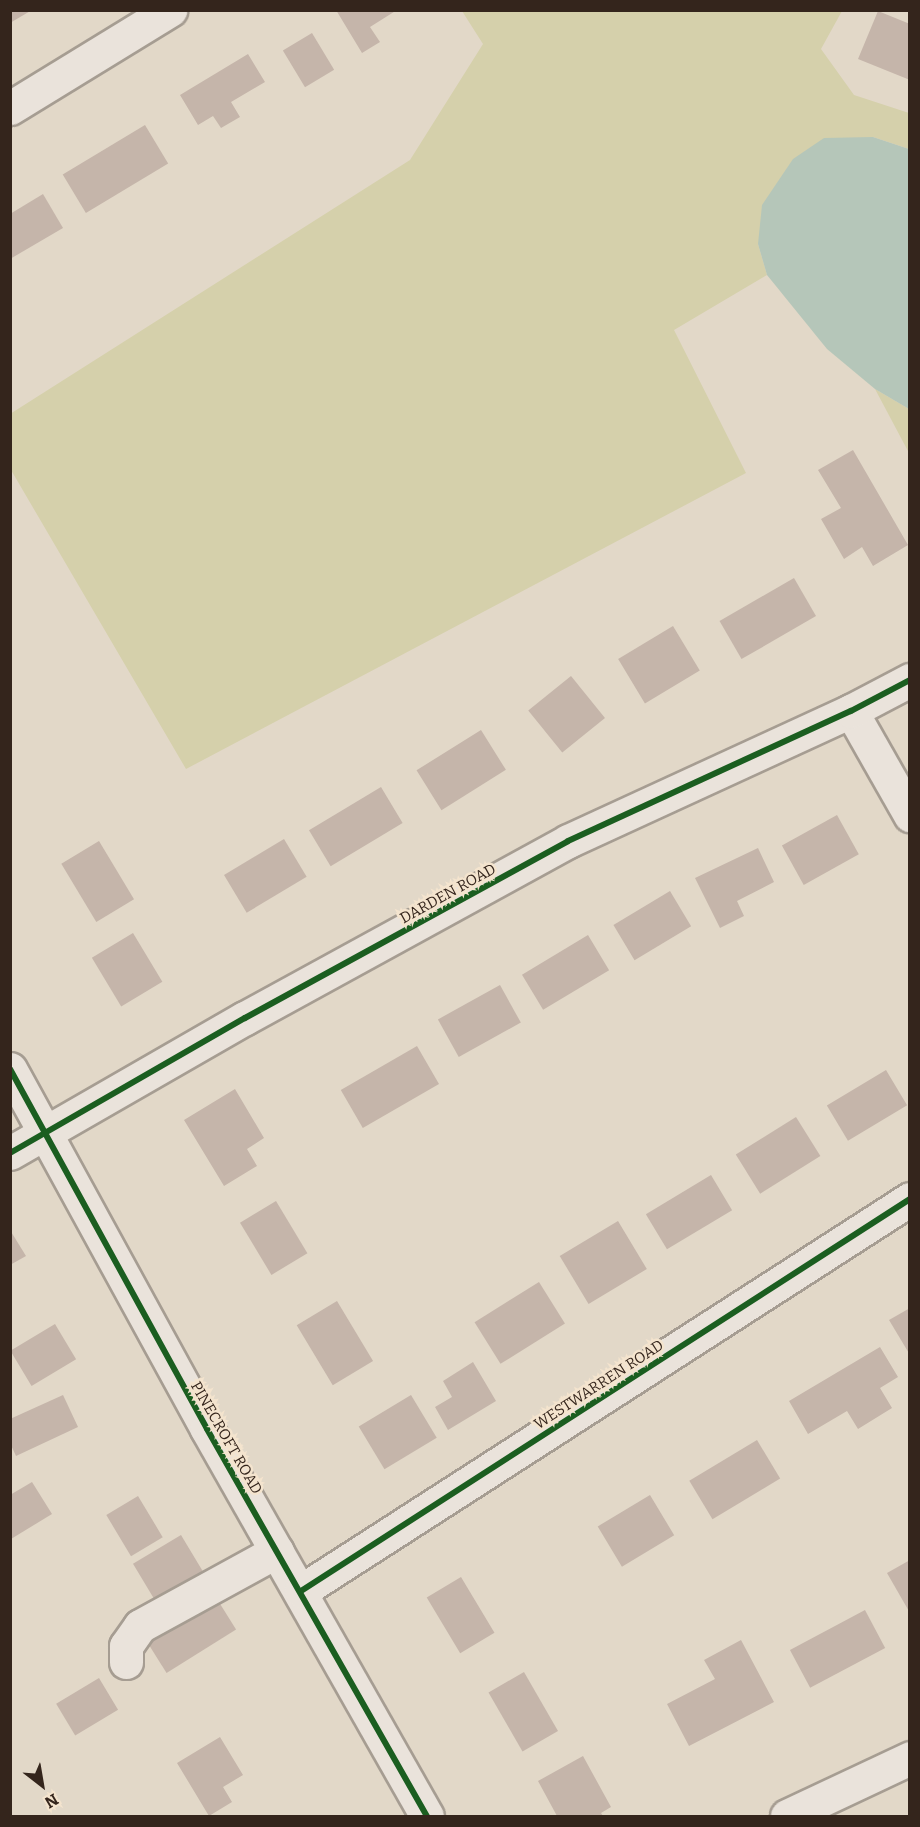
<!DOCTYPE html>
<html>
<head>
<meta charset="utf-8">
<style>
  body { margin:0 }
  #map { position:relative; width:920px; height:1827px; overflow:hidden; background:#e2d8c8; font-family:Bitter,serif }
  div>[style] { position:absolute }
  [style*='--x'] { left:calc(var(--x)*1px); top:calc(var(--y)*1px); width:calc(var(--w)*1px); rotate:calc(var(--a)*1deg) }
  .green>* { inset:0; background:#d5d0ab }
  .water>* { inset:0; background:#b5c6b9 }
  .building>* { inset:0; background:#c5b5aa; transform-origin:0 0 }
  .roads { filter:drop-shadow(2px 0 #a69d92) drop-shadow(-2px 0 #a69d92) drop-shadow(0 2px #a69d92) drop-shadow(0 -2px #a69d92) }
  .minor>* { height:33px; margin:-16.5px; padding:0 16.5px; transform-origin:16.5px; border-radius:16.5px; background:#eae3db }
  .cycleway>* { height:6px; margin:-3px; padding:0 3px; transform-origin:3px; border-radius:3px; background:#1b5e20 }
  span { translate:-50% -50%; white-space:nowrap; text-align:center; line-height:1.15; -webkit-text-stroke:5px #f4e4ce; paint-order:stroke }
  .street-label { font-size:15px; color:#34251c }
  .frame { position:absolute; inset:0; border:12px solid #34251c; pointer-events:none }
  .north { position:absolute; left:12px; top:1755px; width:60px; height:60px; -webkit-text-stroke:4px #f4e4ce; paint-order:stroke; rotate:149deg; font-size:16px; font-weight:700; line-height:24px; text-align:center; color:#34251c }
  .north::after { content:''; display:block; margin:auto; width:21px; height:27px; background:#34251c; clip-path:polygon(50% 0,100% 100%,50% 72%,0 100%) }
</style>
</head>
<body>
<div id="map">
  <div class="green">
    <i style="clip-path:polygon(462px 11px,842px 11px,821px 49px,854px 95px,909px 113px,909px 149px,873px 137px,758px 244px,767px 275px,674px 330px,746px 473px,186px 769px,11px 470px,10px 414px,410px 160px,483px 44px)"></i>
    <i style="clip-path:polygon(875px 389px,909px 409px,909px 453px)"></i>
  </div>
  <div class="water">
    <i style="clip-path:polygon(873px 137px,909px 149px,909px 409px,875px 389px,827px 349px,767px 275px,758px 244px,762px 205px,793px 159px,824px 138px)"></i>
  </div>
  <div class="building">
    <i style="clip-path:polygon(10px 10px,32px 10px,10px 23px)"></i>
    <i style="clip-path:polygon(336px 10px,397px 10px,370px 27px,380px 42px,362px 53px)"></i>
    <i style="clip-path:polygon(878px 11px,910px 24px,910px 80px,858px 59px)"></i>
    <i style="left:312px;top:33px;width:43px;height:34px;rotate:59deg"></i>
    <i style="clip-path:polygon(248px 54px,265px 82px,231px 102px,240px 117px,221px 128px,213px 116px,198px 125px,180px 95px)"></i>
    <i style="left:145px;top:125px;width:45px;height:96px;rotate:59deg"></i>
    <i style="clip-path:polygon(43px 194px,63px 228px,10px 259px,10px 214px)"></i>
    <i style="clip-path:polygon(853px 450px,908px 545px,873px 566px,862px 547px,844px 559px,821px 519px,841px 508px,818px 470px)"></i>
    <i style="left:794px;top:578px;width:44px;height:86px;rotate:60deg"></i>
    <i style="left:673px;top:626px;width:52px;height:64px;rotate:59deg"></i>
    <i style="left:571px;top:676px;width:54px;height:55px;rotate:51deg"></i>
    <i style="left:481px;top:730px;width:47px;height:76px;rotate:58deg"></i>
    <i style="left:381px;top:787px;width:42px;height:84px;rotate:59deg"></i>
    <i style="left:837px;top:815px;width:45px;height:63px;rotate:61deg"></i>
    <i style="left:284px;top:839px;width:44px;height:70px;rotate:59deg"></i>
    <i style="left:99px;top:841px;width:68px;height:44px;rotate:59deg"></i>
    <i style="clip-path:polygon(758px 848px,774px 882px,737px 901px,744px 916px,720px 928px,695px 878px)"></i>
    <i style="left:670px;top:891px;width:41px;height:66px;rotate:59deg"></i>
    <i style="left:133px;top:933px;width:57px;height:48px;rotate:59deg"></i>
    <i style="left:588px;top:935px;width:41px;height:77px;rotate:59deg"></i>
    <i style="left:500px;top:985px;width:43px;height:71px;rotate:61deg"></i>
    <i style="left:417px;top:1046px;width:44px;height:88px;rotate:60deg"></i>
    <i style="left:886px;top:1070px;width:41px;height:69px;rotate:59deg"></i>
    <i style="clip-path:polygon(235px 1089px,264px 1138px,247px 1149px,257px 1166px,224px 1186px,184px 1120px)"></i>
    <i style="left:796px;top:1117px;width:46px;height:71px;rotate:58deg"></i>
    <i style="left:711px;top:1175px;width:41px;height:76px;rotate:59deg"></i>
    <i style="left:276px;top:1201px;width:61px;height:42px;rotate:59deg"></i>
    <i style="left:618px;top:1221px;width:56px;height:68px;rotate:59deg"></i>
    <i style="clip-path:polygon(10px 1230px,26px 1256px,10px 1265px)"></i>
    <i style="left:539px;top:1282px;width:49px;height:76px;rotate:58deg"></i>
    <i style="left:337px;top:1301px;width:70px;height:47px;rotate:59deg"></i>
    <i style="clip-path:polygon(910px 1308px,910px 1355px,889px 1320px)"></i>
    <i style="left:55px;top:1324px;width:41px;height:52px;rotate:59deg"></i>
    <i style="clip-path:polygon(880px 1347px,898px 1377px,880px 1388px,892px 1408px,858px 1429px,847px 1411px,808px 1434px,789px 1401px)"></i>
    <i style="clip-path:polygon(473px 1362px,496px 1401px,448px 1430px,435px 1407px,452px 1397px,443px 1381px)"></i>
    <i style="clip-path:polygon(63px 1395px,78px 1427px,16px 1456px,10px 1443px,10px 1419px)"></i>
    <i style="left:411px;top:1395px;width:50px;height:61px;rotate:59deg"></i>
    <i style="left:757px;top:1440px;width:45px;height:79px;rotate:59deg"></i>
    <i style="clip-path:polygon(32px 1482px,52px 1514px,11px 1539px,10px 1495px)"></i>
    <i style="left:650px;top:1495px;width:47px;height:61px;rotate:59deg"></i>
    <i style="left:138px;top:1496px;width:48px;height:37px;rotate:59deg"></i>
    <i style="left:181px;top:1535px;width:42px;height:56px;rotate:59deg"></i>
    <i style="clip-path:polygon(910px 1560px,910px 1613px,887px 1573px)"></i>
    <i style="left:461px;top:1577px;width:65px;height:40px;rotate:59deg"></i>
    <i style="left:217px;top:1599px;width:36px;height:82px;rotate:58deg"></i>
    <i style="left:865px;top:1610px;width:43px;height:85px;rotate:62deg"></i>
    <i style="clip-path:polygon(741px 1640px,774px 1702px,689px 1746px,667px 1704px,715px 1679px,704px 1660px)"></i>
    <i style="left:524px;top:1672px;width:68px;height:41px;rotate:60deg"></i>
    <i style="left:99px;top:1678px;width:37px;height:50px;rotate:59deg"></i>
    <i style="clip-path:polygon(220px 1737px,243px 1775px,223px 1787px,232px 1802px,209px 1816px,177px 1763px)"></i>
    <i style="clip-path:polygon(583px 1756px,611px 1807px,601px 1813px,603px 1816px,557px 1816px,538px 1781px)"></i>
  </div>
  <div class="roads">
    <div class="minor">
      <i style="--x:10;--y:108;--w:188;--a:-31.5"></i>
      <i style="--x:851;--y:711;--w:120;--a:60.4"></i>
      <i style="--x:10;--y:1069;--w:410;--a:61.3"></i>
      <i style="--x:207;--y:1429;--w:445;--a:60.4"></i>
      <i style="--x:10;--y:1153;--w:271;--a:-29.9"></i>
      <i style="--x:245;--y:1018;--w:368;--a:-28.7"></i>
      <i style="--x:568;--y:841;--w:311;--a:-24.7"></i>
      <i style="--x:851;--y:711;--w:67;--a:-27.7"></i>
      <i style="--x:301;--y:1591;--w:724;--a:-32.77"></i>
      <i style="--x:126;--y:1662;--w:16;--a:-90"></i>
      <i style="--x:126;--y:1646;--w:24;--a:-55"></i>
      <i style="--x:140;--y:1626;--w:156;--a:-28.7"></i>
      <i style="--x:787;--y:1816;--w:136;--a:-25.2"></i>
    </div>
  </div>
  <div class="cycleway">
    <i style="--x:10;--y:1069;--w:410;--a:61.3"></i>
    <i style="--x:207;--y:1429;--w:445;--a:60.4"></i>
    <i style="--x:10;--y:1153;--w:271;--a:-29.9"></i>
    <i style="--x:245;--y:1018;--w:368;--a:-28.7"></i>
    <i style="--x:568;--y:841;--w:311;--a:-24.7"></i>
    <i style="--x:851;--y:711;--w:67;--a:-27.7"></i>
    <i style="--x:301;--y:1591;--w:724;--a:-32.77"></i>
  </div>
  <div class="street-label">
    <span style="left:448px;top:894px;rotate:-29deg">DARDEN ROAD</span>
    <span style="left:599px;top:1385px;rotate:-33deg">WESTWARREN ROAD</span>
    <span style="left:226px;top:1438px;rotate:60deg">PINECROFT ROAD</span>
  </div>
  <div class="frame"></div>
  <div class="north">N</div>
</div>
</body>
</html>
